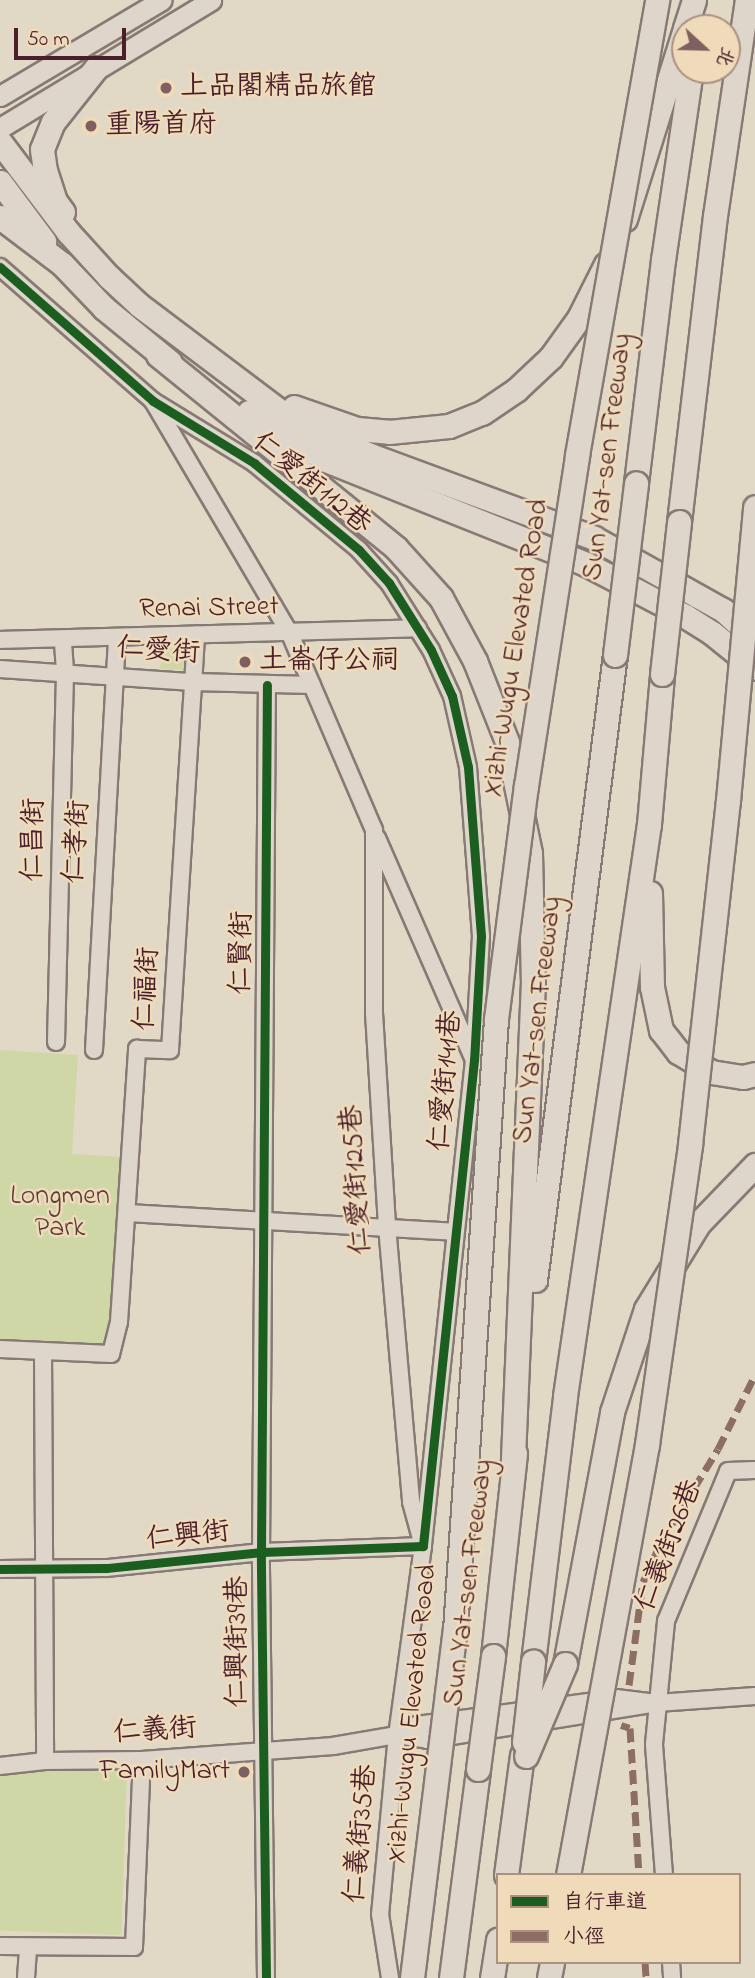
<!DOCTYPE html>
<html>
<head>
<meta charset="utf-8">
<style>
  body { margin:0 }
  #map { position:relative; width:755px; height:1978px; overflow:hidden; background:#e2d8c6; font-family:"Indie Flower","LXGW WenKai TC",sans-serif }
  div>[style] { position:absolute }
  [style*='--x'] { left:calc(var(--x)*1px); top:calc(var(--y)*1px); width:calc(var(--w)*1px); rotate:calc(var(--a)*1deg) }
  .green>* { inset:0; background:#d0d7a7; transform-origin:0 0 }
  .roads { filter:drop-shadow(2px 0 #877a74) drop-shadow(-2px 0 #877a74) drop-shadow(0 2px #877a74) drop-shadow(0 -2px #877a74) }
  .minor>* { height:16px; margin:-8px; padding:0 8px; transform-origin:8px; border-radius:8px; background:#ded6ca }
  .major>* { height:19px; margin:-9.5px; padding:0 9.5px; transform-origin:9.5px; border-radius:9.5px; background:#ded6ca }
  .highway>* { height:23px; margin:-11.5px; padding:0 11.5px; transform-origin:11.5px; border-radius:11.5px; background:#ded6ca }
  .bridges { filter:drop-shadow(2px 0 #877a74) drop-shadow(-2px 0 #877a74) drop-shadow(0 2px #877a74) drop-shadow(0 -2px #877a74) }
  .highway-bridge>* { height:23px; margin:-11.5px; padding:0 11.5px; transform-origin:11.5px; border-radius:11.5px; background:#ded6ca }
  .quiet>* { height:7px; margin-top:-3.5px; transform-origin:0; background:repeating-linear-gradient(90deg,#8d6e63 0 14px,transparent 0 21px) }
  .cycleway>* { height:9px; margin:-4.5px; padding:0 4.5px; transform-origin:4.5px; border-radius:4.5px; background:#1b5e20 }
  .dots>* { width:19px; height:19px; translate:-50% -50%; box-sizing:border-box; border:4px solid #efdbb9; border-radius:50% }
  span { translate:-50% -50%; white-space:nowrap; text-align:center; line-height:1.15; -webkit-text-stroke:5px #efdbb9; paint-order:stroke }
  .poi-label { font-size:28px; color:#4a1f2b }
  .left { translate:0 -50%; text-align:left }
  .right { translate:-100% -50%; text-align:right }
  .street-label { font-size:28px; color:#4a1f2b }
  .park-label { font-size:28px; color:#5c3b3a }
  .legend { position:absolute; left:496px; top:1873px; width:245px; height:91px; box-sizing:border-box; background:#efdbb9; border:2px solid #ad9080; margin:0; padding:9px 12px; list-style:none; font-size:21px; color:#4a1f2b }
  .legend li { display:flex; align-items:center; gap:14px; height:35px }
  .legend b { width:35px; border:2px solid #ad9080 }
  .north { position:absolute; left:671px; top:14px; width:70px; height:70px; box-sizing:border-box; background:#efdbb9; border:2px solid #ad9080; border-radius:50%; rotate:112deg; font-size:19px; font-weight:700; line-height:28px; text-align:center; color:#4a1f2b }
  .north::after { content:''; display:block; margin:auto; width:24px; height:32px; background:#7f6061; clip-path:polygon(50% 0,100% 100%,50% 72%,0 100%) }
  .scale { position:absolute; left:14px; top:28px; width:112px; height:32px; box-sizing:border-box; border:4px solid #4a1f2b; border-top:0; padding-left:9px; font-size:21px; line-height:24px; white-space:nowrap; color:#4a1f2b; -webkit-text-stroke:5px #efdbb9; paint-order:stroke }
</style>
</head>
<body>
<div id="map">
  <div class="green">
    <i style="left:161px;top:648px;width:24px;height:21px;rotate:2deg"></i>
    <i style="clip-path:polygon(0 1050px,78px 1055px,72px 1154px,122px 1157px,111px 1346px,0 1339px)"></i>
    <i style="left:127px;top:1770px;width:165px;height:127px;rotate:92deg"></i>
  </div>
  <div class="roads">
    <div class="minor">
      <i style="--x:0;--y:267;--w:203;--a:41.2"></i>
      <i style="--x:153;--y:401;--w:119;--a:31.5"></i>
      <i style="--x:254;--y:463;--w:136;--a:39.6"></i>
      <i style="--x:359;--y:550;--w:45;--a:47.7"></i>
      <i style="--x:389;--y:583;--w:79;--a:57.9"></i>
      <i style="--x:431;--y:650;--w:51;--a:65.5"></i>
      <i style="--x:452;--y:696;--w:73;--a:77.3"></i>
      <i style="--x:468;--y:767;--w:169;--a:85.6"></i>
      <i style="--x:481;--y:936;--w:124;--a:93.2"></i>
      <i style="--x:474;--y:1060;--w:489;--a:96"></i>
      <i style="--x:423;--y:1546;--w:161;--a:177.9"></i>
      <i style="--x:262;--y:1552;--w:157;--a:174.1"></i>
      <i style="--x:106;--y:1568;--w:106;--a:179.5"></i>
      <i style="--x:154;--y:403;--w:268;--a:59.5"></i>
      <i style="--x:290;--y:634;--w:213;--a:66.8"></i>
      <i style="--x:374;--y:830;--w:183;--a:90"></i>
      <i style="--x:374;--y:1013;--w:213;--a:86.5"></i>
      <i style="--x:387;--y:1226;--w:277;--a:85"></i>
      <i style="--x:411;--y:1502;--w:46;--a:74.7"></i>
      <i style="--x:423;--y:1546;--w:191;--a:97.8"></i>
      <i style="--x:397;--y:1735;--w:180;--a:95.4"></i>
      <i style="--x:380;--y:1914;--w:65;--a:81.1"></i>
      <i style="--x:0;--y:640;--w:418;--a:-1.6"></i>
      <i style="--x:0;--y:669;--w:193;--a:3.9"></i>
      <i style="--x:193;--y:682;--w:119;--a:1.4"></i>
      <i style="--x:377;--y:838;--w:240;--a:66.4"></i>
      <i style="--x:56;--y:1042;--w:371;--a:-88.6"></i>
      <i style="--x:65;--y:671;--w:32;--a:-94"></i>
      <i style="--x:94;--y:1050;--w:413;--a:-86.8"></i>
      <i style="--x:127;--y:1213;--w:328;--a:3.3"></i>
      <i style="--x:0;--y:1349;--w:111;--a:2.6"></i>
      <i style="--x:111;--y:1354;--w:33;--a:-76"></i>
      <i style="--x:119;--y:1322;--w:274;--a:-86.2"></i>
      <i style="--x:137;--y:1049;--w:33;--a:2"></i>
      <i style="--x:170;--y:1050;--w:416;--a:-86.4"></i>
      <i style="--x:43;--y:1351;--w:410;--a:89.7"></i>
      <i style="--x:397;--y:1735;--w:30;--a:9"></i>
      <i style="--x:427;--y:1740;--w:233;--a:-9.1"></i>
      <i style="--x:657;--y:1703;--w:98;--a:-4.1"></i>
      <i style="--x:0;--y:1766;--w:45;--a:-6.3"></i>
      <i style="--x:45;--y:1761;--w:97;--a:-0.6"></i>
      <i style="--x:142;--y:1760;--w:192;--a:-4.2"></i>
      <i style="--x:333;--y:1746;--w:65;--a:-9.8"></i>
      <i style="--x:397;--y:1735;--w:22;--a:-27"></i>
      <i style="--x:417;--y:1725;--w:201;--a:-7.7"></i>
      <i style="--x:616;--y:1698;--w:41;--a:7"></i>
      <i style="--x:664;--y:1875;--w:131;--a:-94.4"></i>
      <i style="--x:654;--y:1744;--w:124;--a:-84.4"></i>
      <i style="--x:666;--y:1621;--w:162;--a:-67.5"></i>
      <i style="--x:728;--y:1471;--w:27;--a:-2"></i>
      <i style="--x:0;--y:1946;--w:134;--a:0.4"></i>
      <i style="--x:134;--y:1947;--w:187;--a:-87.6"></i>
      <i style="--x:671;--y:1962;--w:16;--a:86"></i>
      <i style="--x:26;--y:1978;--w:31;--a:-86"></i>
      <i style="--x:266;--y:1978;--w:422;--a:-90.7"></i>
      <i style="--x:261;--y:1556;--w:871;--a:-89.61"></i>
    </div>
    <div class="major">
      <i style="--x:0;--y:96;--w:188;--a:-30.7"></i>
      <i style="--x:0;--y:128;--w:247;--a:-31.2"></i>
    </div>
    <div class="highway">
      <i style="--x:685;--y:28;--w:29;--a:-72"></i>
      <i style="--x:0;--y:142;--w:113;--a:52.9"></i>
      <i style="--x:68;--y:232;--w:61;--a:47.7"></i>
      <i style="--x:109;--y:277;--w:41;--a:43"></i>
      <i style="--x:139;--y:305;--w:198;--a:37"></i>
      <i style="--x:297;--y:424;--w:79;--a:23"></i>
      <i style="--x:370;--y:455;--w:239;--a:20.3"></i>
      <i style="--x:594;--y:538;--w:148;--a:29.2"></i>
      <i style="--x:723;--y:610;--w:43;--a:42.2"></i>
      <i style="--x:0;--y:182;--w:74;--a:53.3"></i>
      <i style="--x:63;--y:212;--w:14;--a:-126"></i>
      <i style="--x:55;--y:201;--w:32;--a:-108"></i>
      <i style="--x:45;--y:171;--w:22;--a:-98"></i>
      <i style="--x:42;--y:149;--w:29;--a:-68"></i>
      <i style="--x:53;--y:122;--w:69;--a:-51.5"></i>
      <i style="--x:0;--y:217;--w:78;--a:37.2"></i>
      <i style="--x:62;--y:264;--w:61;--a:46.3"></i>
      <i style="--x:104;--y:308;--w:85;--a:39.3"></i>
      <i style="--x:625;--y:219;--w:199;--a:-72.5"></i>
      <i style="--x:158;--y:355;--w:306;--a:39"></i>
      <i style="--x:396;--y:548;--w:67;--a:48"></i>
      <i style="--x:441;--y:598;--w:72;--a:61.6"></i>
      <i style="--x:475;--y:661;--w:87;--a:68.4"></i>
      <i style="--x:507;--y:742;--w:113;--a:78.3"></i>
      <i style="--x:530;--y:853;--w:128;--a:88.7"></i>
      <i style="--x:533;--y:981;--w:487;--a:92.4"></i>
      <i style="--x:294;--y:407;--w:67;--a:19.2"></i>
      <i style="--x:357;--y:429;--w:32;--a:5"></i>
      <i style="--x:389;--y:432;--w:60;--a:-5.7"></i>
      <i style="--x:449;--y:426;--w:35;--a:-22"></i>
      <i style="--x:482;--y:413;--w:41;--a:-34.1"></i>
      <i style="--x:516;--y:390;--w:48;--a:-43.3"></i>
      <i style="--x:551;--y:357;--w:48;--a:-54.3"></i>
      <i style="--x:579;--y:318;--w:60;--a:-63.4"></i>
      <i style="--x:249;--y:412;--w:91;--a:31.9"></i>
      <i style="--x:326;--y:460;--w:280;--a:21.8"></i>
      <i style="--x:586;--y:564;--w:112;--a:27.7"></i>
      <i style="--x:685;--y:616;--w:32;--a:32"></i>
      <i style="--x:712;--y:633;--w:55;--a:39.1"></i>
      <i style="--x:636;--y:483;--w:225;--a:-83.1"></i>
      <i style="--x:663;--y:260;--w:192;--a:-81.6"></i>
      <i style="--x:679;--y:522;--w:308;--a:-83.3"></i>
      <i style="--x:715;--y:216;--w:218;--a:-81.6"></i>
      <i style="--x:650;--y:893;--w:94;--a:88.8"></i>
      <i style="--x:652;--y:987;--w:44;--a:78.2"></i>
      <i style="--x:661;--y:1030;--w:28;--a:52"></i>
      <i style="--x:678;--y:1052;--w:39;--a:31"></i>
      <i style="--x:711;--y:1072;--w:32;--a:9"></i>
      <i style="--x:743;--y:1077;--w:12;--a:-14"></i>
      <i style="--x:535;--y:1280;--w:630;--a:-82.71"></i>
      <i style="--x:493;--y:1656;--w:204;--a:-83.8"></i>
      <i style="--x:533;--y:1662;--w:268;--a:-83.1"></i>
      <i style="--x:565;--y:1396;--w:578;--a:-81.65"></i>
      <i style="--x:649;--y:824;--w:151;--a:-85"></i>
      <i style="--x:565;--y:1664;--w:256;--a:-79.4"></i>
      <i style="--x:612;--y:1412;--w:108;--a:-71.7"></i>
      <i style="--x:646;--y:1309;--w:101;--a:-58.4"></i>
      <i style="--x:699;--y:1223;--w:81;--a:-46"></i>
      <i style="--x:506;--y:1875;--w:121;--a:-82.4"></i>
      <i style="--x:451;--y:1978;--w:211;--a:-82.6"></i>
      <i style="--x:492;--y:1978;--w:39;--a:-81"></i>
      <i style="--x:549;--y:1978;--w:16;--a:-79"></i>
    </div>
  </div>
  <div class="bridges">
    <div class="highway-bridge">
      <i style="--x:615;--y:655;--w:173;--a:-83"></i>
      <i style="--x:662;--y:674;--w:153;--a:-83.6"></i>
      <i style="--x:524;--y:1742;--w:81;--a:-83.6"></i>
      <i style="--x:526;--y:1756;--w:100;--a:-67"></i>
      <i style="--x:478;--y:1769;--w:114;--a:-82.4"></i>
      <i style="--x:568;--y:1875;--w:438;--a:-79.6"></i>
      <i style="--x:647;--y:1444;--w:303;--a:-81.8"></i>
      <i style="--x:690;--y:1144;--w:346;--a:-83.7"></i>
      <i style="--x:728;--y:800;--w:294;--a:-84.7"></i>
      <i style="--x:412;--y:1978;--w:351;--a:-83"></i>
      <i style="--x:455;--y:1630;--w:612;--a:-86.16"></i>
      <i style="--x:496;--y:1019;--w:235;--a:-82.7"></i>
      <i style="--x:526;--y:786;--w:335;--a:-81.2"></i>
      <i style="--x:577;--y:455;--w:462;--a:-80"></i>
    </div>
  </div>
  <div class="quiet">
    <i style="--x:629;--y:1685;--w:104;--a:-82.3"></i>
    <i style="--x:643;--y:1582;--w:44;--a:-65.8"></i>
    <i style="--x:661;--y:1542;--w:109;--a:-58.5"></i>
    <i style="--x:718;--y:1449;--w:83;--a:-63.4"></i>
    <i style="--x:621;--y:1725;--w:9;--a:18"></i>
    <i style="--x:630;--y:1728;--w:147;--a:86.5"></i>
    <i style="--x:645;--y:1962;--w:16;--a:86"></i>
  </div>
  <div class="cycleway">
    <i style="--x:0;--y:267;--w:203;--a:41.2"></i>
    <i style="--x:153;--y:401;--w:119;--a:31.5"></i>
    <i style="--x:254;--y:463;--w:136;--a:39.6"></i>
    <i style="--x:359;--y:550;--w:45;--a:47.7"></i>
    <i style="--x:389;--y:583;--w:79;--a:57.9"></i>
    <i style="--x:431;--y:650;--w:51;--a:65.5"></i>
    <i style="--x:452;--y:696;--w:73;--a:77.3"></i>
    <i style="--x:468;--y:767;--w:169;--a:85.6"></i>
    <i style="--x:481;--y:936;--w:124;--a:93.2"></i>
    <i style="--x:474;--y:1060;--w:489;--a:96"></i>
    <i style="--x:423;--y:1546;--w:161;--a:177.9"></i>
    <i style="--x:262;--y:1552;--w:157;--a:174.1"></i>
    <i style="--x:106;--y:1568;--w:106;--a:179.5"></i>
    <i style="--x:266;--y:1978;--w:422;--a:-90.7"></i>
    <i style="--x:261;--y:1556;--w:871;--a:-89.61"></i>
  </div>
  <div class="dots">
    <i style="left:166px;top:88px;background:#7f6061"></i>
    <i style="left:91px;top:126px;background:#7f6061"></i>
    <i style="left:245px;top:662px;background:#7f6061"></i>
    <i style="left:244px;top:1772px;background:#7f6061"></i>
  </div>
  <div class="poi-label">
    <span class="left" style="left:180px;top:88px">上品閣精品旅館</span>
    <span class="left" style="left:105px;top:126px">重陽首府</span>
    <span class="left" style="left:259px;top:662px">土崙仔公祠</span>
    <span class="right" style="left:230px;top:1772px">FamilyMart</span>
  </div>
  <div class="street-label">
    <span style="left:609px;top:457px;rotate:-83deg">Sun Yat-sen Freeway</span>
    <span style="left:311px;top:484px;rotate:39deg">仁愛街112巷</span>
    <span style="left:209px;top:609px;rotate:-1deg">Renai Street</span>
    <span style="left:517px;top:648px;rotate:-81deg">Xizhi-Wugu Elevated Road</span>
    <span style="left:158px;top:652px;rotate:4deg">仁愛街</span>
    <span style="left:35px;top:840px;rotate:-89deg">仁昌街</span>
    <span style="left:78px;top:842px;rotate:-86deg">仁孝街</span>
    <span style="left:243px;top:953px;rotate:-89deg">仁賢街</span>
    <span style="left:148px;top:989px;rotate:-87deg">仁福街</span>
    <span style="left:539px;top:1020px;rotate:-83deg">Sun Yat-sen Freeway</span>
    <span style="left:447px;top:1081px;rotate:-85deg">仁愛街141巷</span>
    <span style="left:358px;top:1180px;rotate:-94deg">仁愛街125巷</span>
    <span style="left:188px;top:1537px;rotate:-6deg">仁興街</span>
    <span style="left:670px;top:1546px;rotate:-69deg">仁義街26巷</span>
    <span style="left:470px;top:1583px;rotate:-83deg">Sun Yat-sen Freeway</span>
    <span style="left:239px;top:1642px;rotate:-90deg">仁興街39巷</span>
    <span style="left:413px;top:1714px;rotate:-84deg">Xizhi-Wugu Elevated Road</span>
    <span style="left:155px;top:1732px;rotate:-4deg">仁義街</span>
    <span style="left:362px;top:1834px;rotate:-85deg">仁義街35巷</span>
  </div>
  <div class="park-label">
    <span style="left:60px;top:1213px">Longmen<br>Park</span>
  </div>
  <ul class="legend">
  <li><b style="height:9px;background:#1b5e20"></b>自行車道</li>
  <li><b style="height:9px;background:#8d6e63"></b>小徑</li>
  </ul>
  <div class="north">北</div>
  <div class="scale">50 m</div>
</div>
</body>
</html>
